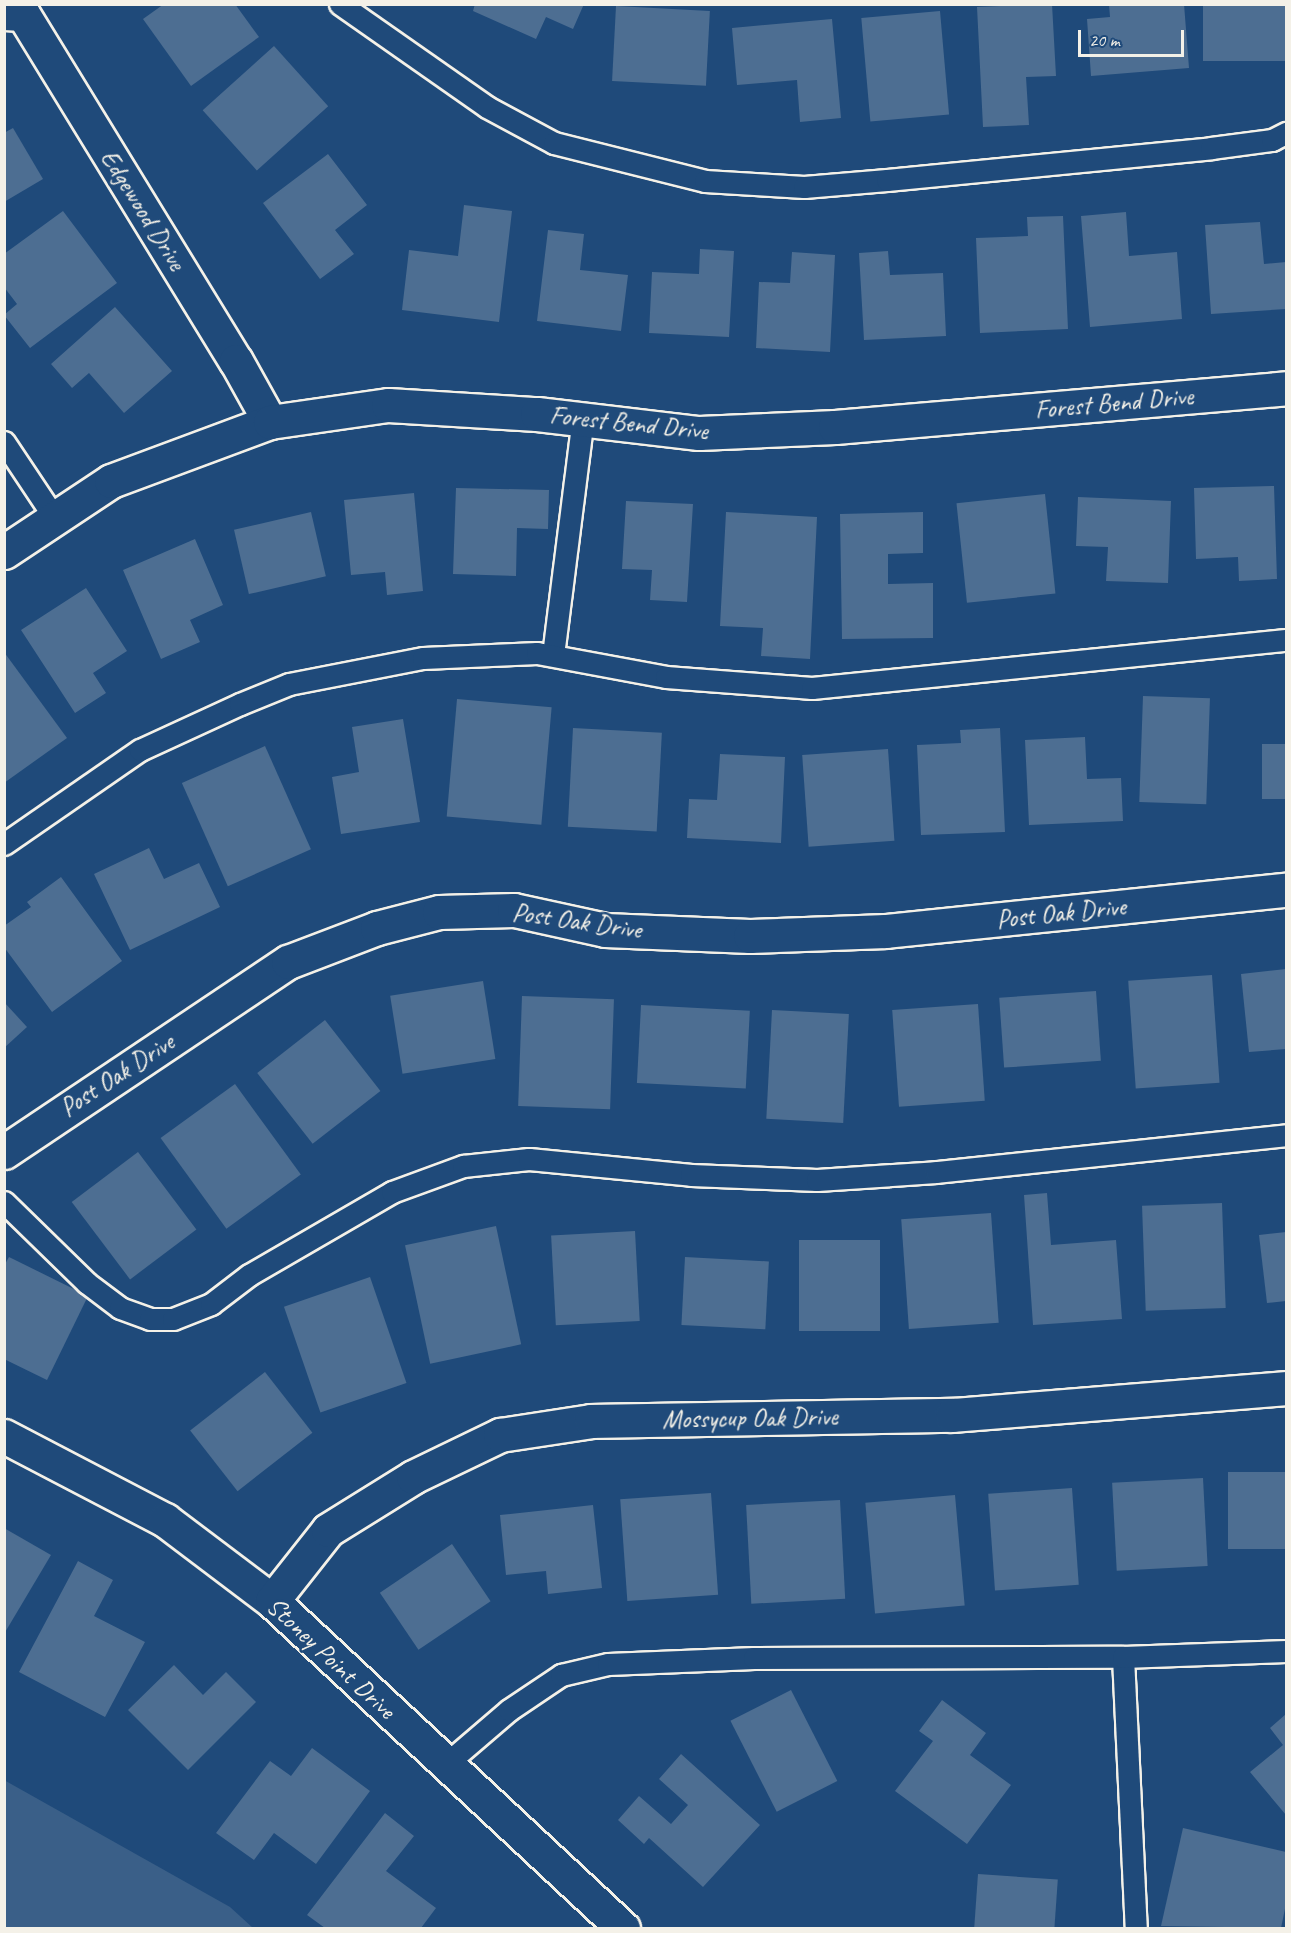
<!DOCTYPE html>
<html>
<head>
<meta charset="utf-8">
<style>
  body { margin:0 }
  #map { position:relative; width:1291px; height:1933px; overflow:hidden; background:#1f4a7a; font-family:Caveat,sans-serif }
  div>[style] { position:absolute }
  [style*='--x'] { left:calc(var(--x)*1px); top:calc(var(--y)*1px); width:calc(var(--w)*1px); rotate:calc(var(--a)*1deg) }
  .green>* { inset:0; background:#3a5f88 }
  .building>* { inset:0; background:#4d6e92; transform-origin:0 0 }
  .roads { filter:drop-shadow(2px 0 #f4f1e8) drop-shadow(-2px 0 #f4f1e8) drop-shadow(0 2px #f4f1e8) drop-shadow(0 -2px #f4f1e8) }
  .lane>* { height:21px; margin:-10.5px; padding:0 10.5px; transform-origin:10.5px; border-radius:10.5px; background:#1f4a7a }
  .street>* { height:33px; margin:-16.5px; padding:0 16.5px; transform-origin:16.5px; border-radius:16.5px; background:#1f4a7a }
  span { translate:-50% -50%; white-space:nowrap; text-align:center; line-height:1.15; -webkit-text-stroke:5px #1f4a7a; paint-order:stroke }
  .street-label { font-size:26px; color:#f4f1e8 }
  .frame { position:absolute; inset:0; border:6px solid #f4f1e8; pointer-events:none }
  .scale { position:absolute; left:1078px; top:30px; width:106px; height:27px; box-sizing:border-box; border:3px solid #f4f1e8; border-top:0; padding-left:8px; font-size:18px; line-height:21px; white-space:nowrap; color:#f4f1e8; -webkit-text-stroke:4px #1f4a7a; paint-order:stroke }
</style>
</head>
<body>
<div id="map">
  <div class="green">
    <i style="clip-path:polygon(4px 1780px,230px 1907px,253px 1928px,5px 1928px)"></i>
  </div>
  <div class="building">
    <i style="clip-path:polygon(164px 4px,235px 4px,259px 37px,191px 86px,143px 19px)"></i>
    <i style="clip-path:polygon(475px 4px,584px 4px,573px 29px,546px 17px,536px 39px,473px 11px)"></i>
    <i style="clip-path:polygon(1052px 4px,1056px 76px,1026px 77px,1029px 125px,983px 127px,977px 7px)"></i>
    <i style="clip-path:polygon(1109px 4px,1184px 4px,1189px 68px,1091px 76px,1087px 19px,1110px 17px)"></i>
    <i style="left:1203px;top:4px;width:83px;height:57px"></i>
    <i style="left:616px;top:6px;width:94px;height:75px;rotate:3deg"></i>
    <i style="left:940px;top:11px;width:104px;height:79px;rotate:85deg"></i>
    <i style="clip-path:polygon(832px 19px,841px 118px,800px 122px,797px 80px,737px 85px,732px 28px)"></i>
    <i style="left:274px;top:46px;width:81px;height:96px;rotate:48deg"></i>
    <i style="clip-path:polygon(13px 128px,43px 179px,4px 202px,4px 133px)"></i>
    <i style="clip-path:polygon(328px 154px,367px 205px,335px 230px,354px 254px,320px 279px,263px 203px)"></i>
    <i style="clip-path:polygon(464px 205px,512px 211px,499px 322px,402px 310px,409px 250px,458px 256px)"></i>
    <i style="clip-path:polygon(63px 211px,117px 283px,30px 348px,4px 315px,17px 304px,4px 287px,4px 254px)"></i>
    <i style="clip-path:polygon(1126px 212px,1129px 256px,1177px 252px,1182px 319px,1090px 327px,1081px 216px)"></i>
    <i style="clip-path:polygon(1063px 216px,1068px 329px,980px 333px,976px 238px,1028px 236px,1027px 217px)"></i>
    <i style="clip-path:polygon(1260px 222px,1264px 264px,1286px 262px,1286px 309px,1211px 314px,1205px 225px)"></i>
    <i style="clip-path:polygon(548px 230px,584px 234px,580px 270px,628px 275px,621px 331px,537px 321px)"></i>
    <i style="clip-path:polygon(700px 249px,734px 251px,729px 337px,649px 333px,652px 272px,699px 274px)"></i>
    <i style="clip-path:polygon(888px 251px,890px 275px,943px 273px,946px 336px,864px 340px,859px 253px)"></i>
    <i style="clip-path:polygon(792px 252px,835px 255px,830px 352px,756px 348px,759px 282px,790px 283px)"></i>
    <i style="clip-path:polygon(115px 307px,172px 371px,124px 413px,89px 373px,72px 388px,51px 364px)"></i>
    <i style="clip-path:polygon(1274px 486px,1277px 579px,1239px 581px,1238px 557px,1196px 559px,1194px 488px)"></i>
    <i style="clip-path:polygon(456px 488px,549px 490px,548px 529px,517px 528px,516px 576px,453px 574px)"></i>
    <i style="clip-path:polygon(414px 493px,423px 591px,387px 595px,385px 572px,351px 575px,344px 500px)"></i>
    <i style="left:1045px;top:494px;width:100px;height:89px;rotate:84deg"></i>
    <i style="clip-path:polygon(1078px 497px,1171px 501px,1168px 583px,1106px 581px,1108px 547px,1076px 546px)"></i>
    <i style="clip-path:polygon(626px 501px,693px 504px,687px 602px,650px 600px,652px 570px,622px 569px)"></i>
    <i style="left:311px;top:512px;width:66px;height:79px;rotate:77deg"></i>
    <i style="clip-path:polygon(726px 512px,817px 517px,810px 659px,761px 656px,763px 628px,720px 626px)"></i>
    <i style="clip-path:polygon(923px 512px,923px 553px,888px 554px,888px 584px,933px 583px,933px 638px,842px 639px,840px 514px)"></i>
    <i style="clip-path:polygon(195px 539px,223px 605px,190px 620px,200px 642px,161px 659px,123px 570px)"></i>
    <i style="clip-path:polygon(86px 588px,127px 651px,93px 673px,106px 693px,75px 713px,21px 630px)"></i>
    <i style="clip-path:polygon(4px 652px,67px 738px,4px 783px)"></i>
    <i style="left:1143px;top:696px;width:67px;height:106px;rotate:2deg"></i>
    <i style="left:457px;top:699px;width:95px;height:118px;rotate:5deg"></i>
    <i style="clip-path:polygon(403px 719px,420px 822px,341px 834px,332px 777px,359px 772px,352px 727px)"></i>
    <i style="left:573px;top:728px;width:89px;height:99px;rotate:3deg"></i>
    <i style="clip-path:polygon(1000px 728px,1005px 832px,921px 835px,917px 745px,961px 743px,960px 730px)"></i>
    <i style="clip-path:polygon(1085px 737px,1087px 779px,1121px 778px,1123px 821px,1029px 825px,1025px 740px)"></i>
    <i style="left:1262px;top:744px;width:24px;height:55px"></i>
    <i style="left:265px;top:746px;width:113px;height:91px;rotate:66deg"></i>
    <i style="left:888px;top:749px;width:92px;height:86px;rotate:86deg"></i>
    <i style="clip-path:polygon(720px 754px,785px 757px,781px 843px,687px 838px,689px 799px,717px 800px)"></i>
    <i style="clip-path:polygon(149px 848px,164px 879px,199px 863px,220px 907px,130px 950px,94px 874px)"></i>
    <i style="clip-path:polygon(61px 877px,122px 961px,52px 1012px,4px 947px,4px 926px,31px 907px,27px 902px)"></i>
    <i style="clip-path:polygon(1286px 969px,1286px 1049px,1249px 1052px,1241px 974px)"></i>
    <i style="left:1212px;top:975px;width:108px;height:84px;rotate:86deg"></i>
    <i style="left:483px;top:981px;width:79px;height:94px;rotate:81deg"></i>
    <i style="left:1096px;top:991px;width:70px;height:97px;rotate:86deg"></i>
    <i style="left:522px;top:996px;width:92px;height:110px;rotate:2deg"></i>
    <i style="clip-path:polygon(4px 1002px,27px 1027px,4px 1048px)"></i>
    <i style="left:978px;top:1004px;width:97px;height:86px;rotate:86deg"></i>
    <i style="left:641px;top:1005px;width:109px;height:78px;rotate:3deg"></i>
    <i style="left:772px;top:1010px;width:77px;height:109px;rotate:3deg"></i>
    <i style="left:325px;top:1020px;width:90px;height:86px;rotate:52deg"></i>
    <i style="left:235px;top:1084px;width:112px;height:92px;rotate:54deg"></i>
    <i style="left:138px;top:1152px;width:97px;height:83px;rotate:53deg"></i>
    <i style="clip-path:polygon(1047px 1193px,1051px 1245px,1116px 1240px,1122px 1319px,1033px 1325px,1024px 1195px)"></i>
    <i style="left:1222px;top:1203px;width:105px;height:80px;rotate:88deg"></i>
    <i style="left:991px;top:1213px;width:110px;height:90px;rotate:86deg"></i>
    <i style="left:496px;top:1226px;width:121px;height:93px;rotate:78deg"></i>
    <i style="left:635px;top:1231px;width:90px;height:84px;rotate:87deg"></i>
    <i style="clip-path:polygon(1286px 1232px,1286px 1301px,1267px 1303px,1259px 1235px)"></i>
    <i style="left:799px;top:1240px;width:81px;height:91px"></i>
    <i style="clip-path:polygon(9px 1257px,88px 1296px,47px 1380px,4px 1359px,4px 1266px)"></i>
    <i style="left:685px;top:1257px;width:84px;height:68px;rotate:3deg"></i>
    <i style="left:370px;top:1277px;width:112px;height:91px;rotate:71deg"></i>
    <i style="left:265px;top:1372px;width:77px;height:95px;rotate:52deg"></i>
    <i style="left:1286px;top:1472px;width:77px;height:58px;rotate:90deg"></i>
    <i style="left:1203px;top:1478px;width:88px;height:91px;rotate:87deg"></i>
    <i style="left:1072px;top:1488px;width:97px;height:84px;rotate:86deg"></i>
    <i style="left:711px;top:1493px;width:102px;height:91px;rotate:86deg"></i>
    <i style="left:955px;top:1495px;width:111px;height:90px;rotate:85deg"></i>
    <i style="left:840px;top:1500px;width:99px;height:94px;rotate:87deg"></i>
    <i style="clip-path:polygon(593px 1505px,602px 1588px,548px 1594px,546px 1571px,506px 1575px,500px 1515px)"></i>
    <i style="clip-path:polygon(4px 1528px,51px 1555px,4px 1634px)"></i>
    <i style="left:452px;top:1544px;width:69px;height:87px;rotate:56deg"></i>
    <i style="clip-path:polygon(78px 1561px,113px 1580px,94px 1616px,145px 1642px,105px 1717px,19px 1672px)"></i>
    <i style="clip-path:polygon(174px 1665px,203px 1695px,226px 1672px,256px 1702px,188px 1770px,128px 1710px)"></i>
    <i style="left:791px;top:1690px;width:102px;height:68px;rotate:63deg"></i>
    <i style="clip-path:polygon(942px 1700px,986px 1733px,970px 1755px,1011px 1785px,967px 1844px,895px 1791px,933px 1741px,919px 1731px)"></i>
    <i style="clip-path:polygon(1286px 1714px,1286px 1815px,1250px 1772px,1283px 1745px,1270px 1728px)"></i>
    <i style="clip-path:polygon(312px 1748px,370px 1791px,316px 1864px,274px 1833px,254px 1860px,216px 1833px,270px 1761px,291px 1776px)"></i>
    <i style="clip-path:polygon(681px 1754px,760px 1825px,703px 1887px,649px 1838px,644px 1844px,618px 1820px,639px 1796px,671px 1824px,688px 1805px,659px 1779px)"></i>
    <i style="clip-path:polygon(385px 1813px,414px 1836px,386px 1871px,436px 1908px,421px 1928px,325px 1928px,307px 1915px)"></i>
    <i style="clip-path:polygon(1183px 1828px,1286px 1852px,1286px 1904px,1281px 1928px,1161px 1926px)"></i>
    <i style="left:978px;top:1874px;width:80px;height:54px;rotate:4deg"></i>
  </div>
  <div class="roads">
    <div class="lane">
      <i style="--x:340;--y:4;--w:179;--a:35"></i>
      <i style="--x:487;--y:107;--w:76;--a:28.2"></i>
      <i style="--x:554;--y:143;--w:156;--a:14.1"></i>
      <i style="--x:705;--y:181;--w:99;--a:3.5"></i>
      <i style="--x:804;--y:187;--w:83;--a:-4.8"></i>
      <i style="--x:887;--y:180;--w:326;--a:-5.6"></i>
      <i style="--x:1211;--y:148;--w:62;--a:-7.5"></i>
      <i style="--x:1272;--y:140;--w:16;--a:-27"></i>
      <i style="--x:4;--y:442;--w:90;--a:56.3"></i>
      <i style="--x:553;--y:655;--w:238;--a:-82.8"></i>
      <i style="--x:4;--y:844;--w:165;--a:-34.7"></i>
      <i style="--x:140;--y:750;--w:110;--a:-24.7"></i>
      <i style="--x:240;--y:704;--w:53;--a:-22.2"></i>
      <i style="--x:289;--y:684;--w:136;--a:-11"></i>
      <i style="--x:423;--y:658;--w:114;--a:-2.5"></i>
      <i style="--x:537;--y:653;--w:131;--a:10.5"></i>
      <i style="--x:666;--y:677;--w:146;--a:4.3"></i>
      <i style="--x:812;--y:688;--w:476;--a:-5.8"></i>
      <i style="--x:4;--y:1202;--w:116;--a:44.3"></i>
      <i style="--x:87;--y:1283;--w:41;--a:37.1"></i>
      <i style="--x:120;--y:1308;--w:32;--a:20"></i>
      <i style="--x:150;--y:1319;--w:23;--a:0"></i>
      <i style="--x:173;--y:1319;--w:41;--a:-21.5"></i>
      <i style="--x:211;--y:1304;--w:48;--a:-37.3"></i>
      <i style="--x:249;--y:1275;--w:165;--a:-30.1"></i>
      <i style="--x:392;--y:1192;--w:76;--a:-20.1"></i>
      <i style="--x:463;--y:1166;--w:66;--a:-6.1"></i>
      <i style="--x:529;--y:1159;--w:163;--a:5.6"></i>
      <i style="--x:691;--y:1175;--w:126;--a:2.3"></i>
      <i style="--x:817;--y:1180;--w:119;--a:-3.8"></i>
      <i style="--x:936;--y:1172;--w:352;--a:-6"></i>
      <i style="--x:1123;--y:1657;--w:271;--a:87.3"></i>
      <i style="--x:446;--y:1764;--w:83;--a:-40.6"></i>
      <i style="--x:509;--y:1710;--w:63;--a:-33.9"></i>
      <i style="--x:561;--y:1675;--w:48;--a:-13.2"></i>
      <i style="--x:608;--y:1664;--w:146;--a:-2.4"></i>
      <i style="--x:754;--y:1658;--w:369;--a:-0.2"></i>
      <i style="--x:1123;--y:1657;--w:163;--a:-2.1"></i>
    </div>
    <div class="street">
      <i style="--x:4;--y:13;--w:19;--a:3"></i>
      <i style="--x:23;--y:14;--w:407;--a:58.5"></i>
      <i style="--x:236;--y:361;--w:70;--a:60.9"></i>
      <i style="--x:4;--y:552;--w:128;--a:-33.6"></i>
      <i style="--x:111;--y:481;--w:170;--a:-20.4"></i>
      <i style="--x:270;--y:422;--w:119;--a:-8.2"></i>
      <i style="--x:388;--y:405;--w:149;--a:3.5"></i>
      <i style="--x:537;--y:414;--w:163;--a:6.7"></i>
      <i style="--x:699;--y:433;--w:136;--a:-2.5"></i>
      <i style="--x:835;--y:427;--w:453;--a:-4.9"></i>
      <i style="--x:4;--y:1152;--w:342;--a:-33.8"></i>
      <i style="--x:288;--y:962;--w:95;--a:-20.9"></i>
      <i style="--x:377;--y:928;--w:64;--a:-14.5"></i>
      <i style="--x:439;--y:912;--w:75;--a:-1.5"></i>
      <i style="--x:514;--y:910;--w:93;--a:12.4"></i>
      <i style="--x:605;--y:930;--w:145;--a:2.4"></i>
      <i style="--x:750;--y:936;--w:136;--a:-2.1"></i>
      <i style="--x:886;--y:931;--w:402;--a:-5.9"></i>
      <i style="--x:4;--y:1436;--w:182;--a:27.6"></i>
      <i style="--x:165;--y:1520;--w:134;--a:37.1"></i>
      <i style="--x:272;--y:1601;--w:480;--a:43"></i>
      <i style="--x:272;--y:1601;--w:90;--a:-51.7"></i>
      <i style="--x:328;--y:1530;--w:100;--a:-31.9"></i>
      <i style="--x:413;--y:1477;--w:97;--a:-25.8"></i>
      <i style="--x:500;--y:1435;--w:92;--a:-8.7"></i>
      <i style="--x:591;--y:1421;--w:361;--a:-1"></i>
      <i style="--x:952;--y:1415;--w:335;--a:-4.6"></i>
    </div>
  </div>
  <div class="street-label">
    <span style="left:143px;top:210px;rotate:58deg">Edgewood Drive</span>
    <span style="left:1114px;top:403px;rotate:-5deg">Forest Bend Drive</span>
    <span style="left:629px;top:423px;rotate:6deg">Forest Bend Drive</span>
    <span style="left:1061px;top:913px;rotate:-6deg">Post Oak Drive</span>
    <span style="left:577px;top:921px;rotate:8deg">Post Oak Drive</span>
    <span style="left:117px;top:1075px;rotate:-33deg">Post Oak Drive</span>
    <span style="left:750px;top:1418px;rotate:-1deg">Mossycup Oak Drive</span>
    <span style="left:331px;top:1658px;rotate:43deg">Stoney Point Drive</span>
  </div>
  <div class="frame"></div>
  <div class="scale">20 m</div>
</div>
</body>
</html>
